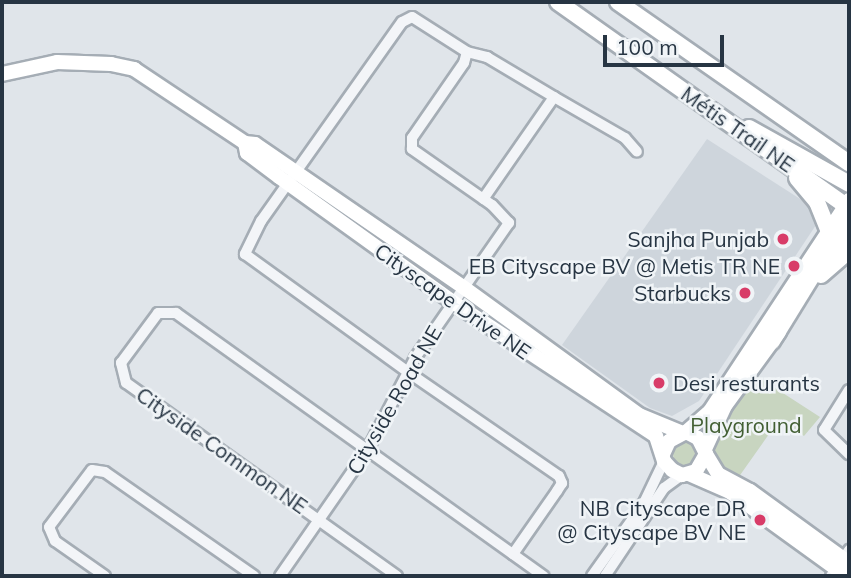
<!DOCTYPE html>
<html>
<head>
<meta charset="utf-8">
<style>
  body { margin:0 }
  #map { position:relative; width:851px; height:578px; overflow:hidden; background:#e0e5ea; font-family:Mulish,sans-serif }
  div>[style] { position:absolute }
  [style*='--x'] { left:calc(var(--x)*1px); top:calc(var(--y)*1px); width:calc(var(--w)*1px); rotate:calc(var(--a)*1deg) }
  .built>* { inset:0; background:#ced5dc }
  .green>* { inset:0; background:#c8d5c0 }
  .round { border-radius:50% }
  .roads { filter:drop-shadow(2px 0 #a5adb5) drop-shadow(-2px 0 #a5adb5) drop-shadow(0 2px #a5adb5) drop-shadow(0 -2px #a5adb5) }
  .street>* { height:10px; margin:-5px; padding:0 5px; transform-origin:5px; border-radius:5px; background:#f3f5f8 }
  .secondary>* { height:14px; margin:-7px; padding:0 7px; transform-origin:7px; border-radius:7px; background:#fff }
  .primary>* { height:16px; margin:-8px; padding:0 8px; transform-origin:8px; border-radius:8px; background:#fff }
  .dots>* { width:19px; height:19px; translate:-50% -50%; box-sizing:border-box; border:4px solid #f0f4f7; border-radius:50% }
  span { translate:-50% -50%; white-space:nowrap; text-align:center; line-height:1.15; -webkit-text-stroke:5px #f0f4f7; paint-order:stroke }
  .street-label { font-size:21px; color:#273543 }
  .poi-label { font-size:21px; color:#273543 }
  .right { translate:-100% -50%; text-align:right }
  .left { translate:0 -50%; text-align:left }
  .park-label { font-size:21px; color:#425f33 }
  .frame { position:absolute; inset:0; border:4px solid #273543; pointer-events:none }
  .scale { position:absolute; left:603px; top:35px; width:121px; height:32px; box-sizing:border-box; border:4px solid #273543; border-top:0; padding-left:9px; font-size:21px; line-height:24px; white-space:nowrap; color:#273543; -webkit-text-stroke:5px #f0f4f7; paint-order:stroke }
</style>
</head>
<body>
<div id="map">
  <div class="built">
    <i style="clip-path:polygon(707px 139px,808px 204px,818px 222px,699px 401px,672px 416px,650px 408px,562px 345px)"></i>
  </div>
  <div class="green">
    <i style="clip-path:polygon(755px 375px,820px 417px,804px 436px,779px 420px,738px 478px,725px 474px,711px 458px,712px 441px,722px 417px)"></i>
    <i class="round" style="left:673px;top:442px;width:24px;height:24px"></i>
  </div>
  <div class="roads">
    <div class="street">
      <i style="--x:467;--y:52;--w:21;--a:14"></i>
      <i style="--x:487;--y:57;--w:78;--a:30.8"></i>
      <i style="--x:554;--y:97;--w:124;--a:124.8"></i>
      <i style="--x:554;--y:97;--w:82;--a:30"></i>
      <i style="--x:625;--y:138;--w:18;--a:49"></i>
      <i style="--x:849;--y:390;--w:47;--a:122"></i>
      <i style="--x:824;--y:430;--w:35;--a:44"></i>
      <i style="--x:105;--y:576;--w:61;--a:-145"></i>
      <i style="--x:55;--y:541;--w:15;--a:-113"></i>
      <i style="--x:49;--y:527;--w:71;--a:-53"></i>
      <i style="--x:92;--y:470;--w:13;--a:9"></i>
      <i style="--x:105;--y:472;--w:182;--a:34.9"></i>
      <i style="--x:280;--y:576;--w:155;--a:-55.3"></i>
      <i style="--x:368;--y:449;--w:87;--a:-62.5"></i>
      <i style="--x:408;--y:372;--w:16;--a:-63"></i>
      <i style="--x:415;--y:358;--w:165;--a:-55.2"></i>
      <i style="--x:509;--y:223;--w:25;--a:-133"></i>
      <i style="--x:492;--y:205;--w:98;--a:-145"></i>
      <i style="--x:412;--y:149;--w:11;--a:-90"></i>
      <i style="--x:412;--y:138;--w:91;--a:-55.3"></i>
      <i style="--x:464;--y:63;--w:11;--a:-75"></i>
      <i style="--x:467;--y:52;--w:65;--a:-147.5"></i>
      <i style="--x:412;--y:17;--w:11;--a:153"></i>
      <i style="--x:402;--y:22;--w:244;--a:125.3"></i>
      <i style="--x:261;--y:221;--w:37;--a:116"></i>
      <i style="--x:245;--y:254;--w:201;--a:35.9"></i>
      <i style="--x:408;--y:372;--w:183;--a:34.6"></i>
      <i style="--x:559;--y:476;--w:8;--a:67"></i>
      <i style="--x:562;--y:483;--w:9;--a:122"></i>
      <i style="--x:557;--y:491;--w:77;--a:124.9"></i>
      <i style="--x:397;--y:576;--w:333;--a:-144.5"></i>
      <i style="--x:126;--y:383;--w:21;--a:-104"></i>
      <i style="--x:121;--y:363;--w:62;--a:-53.5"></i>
      <i style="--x:158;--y:313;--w:18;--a:0"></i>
      <i style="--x:176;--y:313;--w:452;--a:35.6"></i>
      <i style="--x:592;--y:576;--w:90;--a:-54.5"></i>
      <i style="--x:644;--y:503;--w:47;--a:-64.5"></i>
      <i style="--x:605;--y:576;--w:106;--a:-56.2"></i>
      <i style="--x:664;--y:488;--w:22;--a:-36"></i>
      <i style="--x:831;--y:576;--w:32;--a:-55"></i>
    </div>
    <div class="secondary">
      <i style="--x:2;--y:74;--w:56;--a:-12.3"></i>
      <i style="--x:57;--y:62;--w:54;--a:2.1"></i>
      <i style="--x:111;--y:64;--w:24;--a:12"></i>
      <i style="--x:134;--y:69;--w:133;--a:33.7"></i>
      <i style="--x:830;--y:262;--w:32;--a:-54"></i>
      <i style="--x:686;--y:432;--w:32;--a:-41"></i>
      <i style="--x:710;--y:411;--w:253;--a:-56.6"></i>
      <i style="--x:705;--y:449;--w:47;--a:-65.1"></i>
      <i style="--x:725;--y:406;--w:92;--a:-53.9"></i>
      <i style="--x:663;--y:454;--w:14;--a:-65"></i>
      <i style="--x:669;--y:441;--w:19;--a:-28"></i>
      <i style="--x:686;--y:432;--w:13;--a:27"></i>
      <i style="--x:698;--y:438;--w:18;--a:63"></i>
      <i style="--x:706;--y:454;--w:20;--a:120"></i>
      <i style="--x:696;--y:471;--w:15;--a:164"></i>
      <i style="--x:682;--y:475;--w:11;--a:-153"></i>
      <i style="--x:672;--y:470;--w:12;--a:-132"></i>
      <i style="--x:664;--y:461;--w:26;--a:-108"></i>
      <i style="--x:656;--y:436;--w:243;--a:-146.6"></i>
      <i style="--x:453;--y:302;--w:214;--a:-144.3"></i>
      <i style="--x:279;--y:177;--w:40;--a:-143"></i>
      <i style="--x:247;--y:153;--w:10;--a:-101"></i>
      <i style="--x:245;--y:143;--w:10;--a:6"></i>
      <i style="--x:255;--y:144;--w:252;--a:34.5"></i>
      <i style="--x:463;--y:287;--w:218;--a:36"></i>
      <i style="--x:639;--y:415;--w:44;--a:22.5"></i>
      <i style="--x:706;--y:454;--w:23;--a:59"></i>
      <i style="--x:718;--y:474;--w:36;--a:28"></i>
      <i style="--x:750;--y:491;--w:122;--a:36"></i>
      <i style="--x:689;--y:474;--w:45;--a:23.7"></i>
      <i style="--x:730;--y:492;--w:143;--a:35.9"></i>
    </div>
    <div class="primary">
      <i style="--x:558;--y:2;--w:357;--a:35.3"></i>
      <i style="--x:618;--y:2;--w:282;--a:34.9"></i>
      <i style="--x:749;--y:128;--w:115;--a:29.2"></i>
      <i style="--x:797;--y:178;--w:31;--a:50"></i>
      <i style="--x:817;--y:202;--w:29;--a:68"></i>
      <i style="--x:821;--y:275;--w:37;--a:-41"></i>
      <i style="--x:772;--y:341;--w:147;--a:-58.4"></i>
    </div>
  </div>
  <div class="dots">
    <i style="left:783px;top:239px;background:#d83c68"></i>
    <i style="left:794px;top:266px;background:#d83c68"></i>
    <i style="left:745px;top:293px;background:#d83c68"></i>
    <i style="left:659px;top:383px;background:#d83c68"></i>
    <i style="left:760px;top:520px;background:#d83c68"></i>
  </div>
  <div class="street-label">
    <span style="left:738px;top:129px;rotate:35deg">Métis Trail NE</span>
    <span style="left:453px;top:301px;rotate:35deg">Cityscape Drive NE</span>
    <span style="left:394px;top:400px;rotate:-60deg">Cityside Road NE</span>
    <span style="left:222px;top:450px;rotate:35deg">Cityside Common NE</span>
  </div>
  <div class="poi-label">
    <span class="right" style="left:769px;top:239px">Sanjha Punjab</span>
    <span class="right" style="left:780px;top:266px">EB Cityscape BV @ Metis TR NE</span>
    <span class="right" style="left:731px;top:293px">Starbucks</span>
    <span class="left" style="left:673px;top:383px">Desi resturants</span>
    <span class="right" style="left:746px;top:520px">NB Cityscape DR<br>@ Cityscape BV NE</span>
  </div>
  <div class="park-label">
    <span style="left:746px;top:425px">Playground</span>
  </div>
  <div class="frame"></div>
  <div class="scale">100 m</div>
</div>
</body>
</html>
